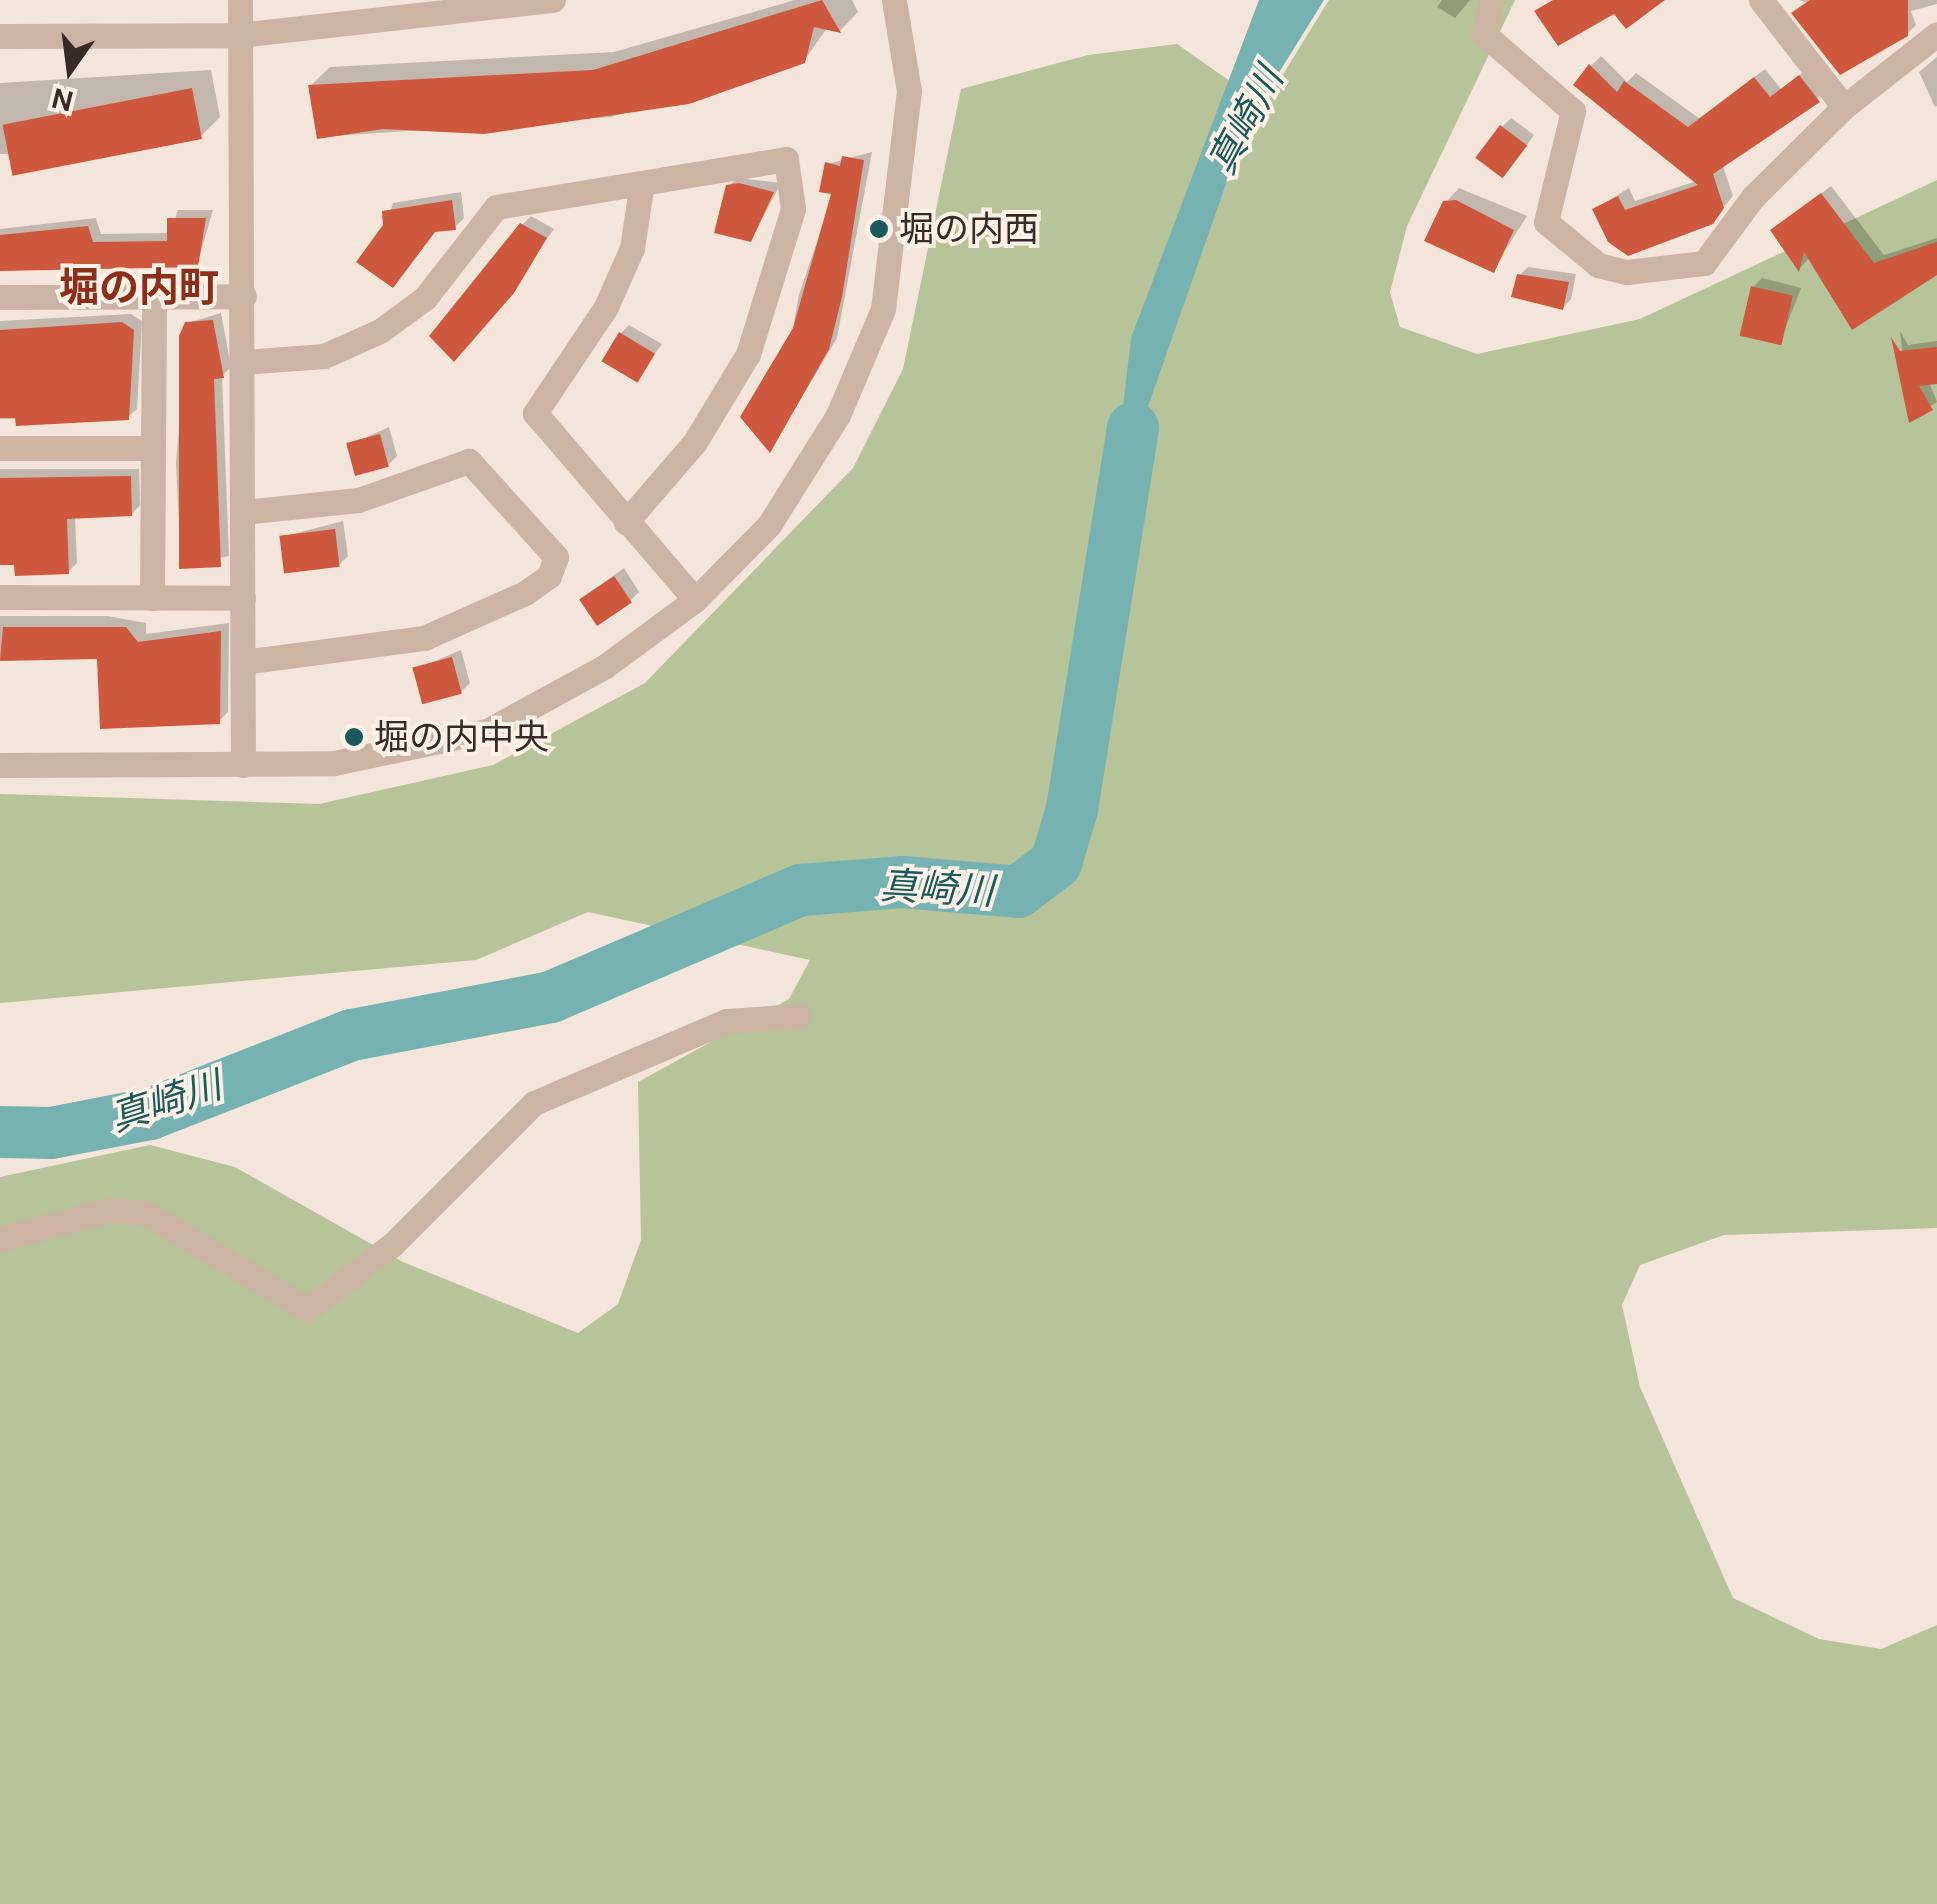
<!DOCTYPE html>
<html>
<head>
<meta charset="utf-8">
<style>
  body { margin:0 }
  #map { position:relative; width:1937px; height:1904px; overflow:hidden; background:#f3e5d9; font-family:"DM Sans","Noto Sans JP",sans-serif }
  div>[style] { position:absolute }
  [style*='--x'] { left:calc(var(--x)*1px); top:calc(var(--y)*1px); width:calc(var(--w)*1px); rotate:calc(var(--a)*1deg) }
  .green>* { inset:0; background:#b7c398 }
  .water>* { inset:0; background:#76b2b1 }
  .shadow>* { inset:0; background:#0003 }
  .river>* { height:52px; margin:-26px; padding:0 26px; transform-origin:26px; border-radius:26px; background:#76b2b1 }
  .building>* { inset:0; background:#cd583d; transform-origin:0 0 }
  .minor>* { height:25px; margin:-12.5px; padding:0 12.5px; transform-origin:12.5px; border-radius:12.5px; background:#ccb4a4 }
  .tertiary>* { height:25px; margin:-12.5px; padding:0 12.5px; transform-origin:12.5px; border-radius:12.5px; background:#ccb4a4 }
  .dots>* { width:28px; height:28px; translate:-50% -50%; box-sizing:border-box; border:5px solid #faf0e6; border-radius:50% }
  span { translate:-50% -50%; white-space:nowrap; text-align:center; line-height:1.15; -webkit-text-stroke:8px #faf0e6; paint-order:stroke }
  .poi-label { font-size:35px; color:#372b26 }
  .left { translate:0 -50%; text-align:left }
  .water-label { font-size:38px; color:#1a5a5b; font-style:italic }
  .quarter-label { font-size:40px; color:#8b2f1b; font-weight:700 }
  .north { position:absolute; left:20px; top:20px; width:100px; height:100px; -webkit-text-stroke:8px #faf0e6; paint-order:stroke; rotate:194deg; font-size:28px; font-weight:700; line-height:40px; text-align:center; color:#372b26 }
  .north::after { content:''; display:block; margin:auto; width:35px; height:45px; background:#372b26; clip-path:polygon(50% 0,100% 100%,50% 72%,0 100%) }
</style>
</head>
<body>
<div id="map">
  <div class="green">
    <i style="clip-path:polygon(1329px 0,1515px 0,1407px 226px,1390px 292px,1400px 327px,1477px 354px,1640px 319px,1937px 180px,1937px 1228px,1724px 1235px,1640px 1265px,1622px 1305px,1640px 1387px,1733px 1598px,1819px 1639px,1881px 1649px,1937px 1625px,1937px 1904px,0 1904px,0 1177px,150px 1145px,235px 1167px,403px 1262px,578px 1333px,618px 1304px,641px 1240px,638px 1082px,789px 999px,810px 960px,588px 912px,476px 960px,0 1003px,0 794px,319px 804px,493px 765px,645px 683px,853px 468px,903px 369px,961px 89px,1088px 55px,1177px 44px,1264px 105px)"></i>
  </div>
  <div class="water">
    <i style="clip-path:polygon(1259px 0,1324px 0,1247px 124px,1111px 512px,1131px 338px)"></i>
  </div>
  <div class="shadow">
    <i style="clip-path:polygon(795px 0,852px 0,858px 12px,840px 31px,827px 28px,804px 61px,611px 117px,319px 137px,310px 86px,330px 67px,614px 52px)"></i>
    <i style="clip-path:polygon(1442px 0,1470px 0,1455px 18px,1437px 7px)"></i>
    <i style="clip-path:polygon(1799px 0,1937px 0,1937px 4px,1911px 11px,1916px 25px,1907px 34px)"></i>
    <i style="clip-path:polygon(1601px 56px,1627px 82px,1636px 73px,1700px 119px,1765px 69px,1781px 89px,1810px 67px,1828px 91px,1722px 164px,1733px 196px,1711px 222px,1595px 209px,1629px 188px,1635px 201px,1697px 181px,1576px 81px)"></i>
    <i style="clip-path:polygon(1937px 57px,1937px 106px,1935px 107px,1919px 72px)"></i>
    <i style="clip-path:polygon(211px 70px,220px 117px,201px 136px,94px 153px,0 154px,0 83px)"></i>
    <i style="clip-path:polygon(1511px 118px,1534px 135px,1504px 176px,1502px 127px)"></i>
    <i style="clip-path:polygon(872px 152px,837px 338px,771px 449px,799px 295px,834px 192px,827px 164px)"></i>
    <i style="clip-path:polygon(737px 178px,781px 183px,751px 240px,728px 187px)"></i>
    <i style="clip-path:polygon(1831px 186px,1884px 255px,1937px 238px,1937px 274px,1810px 257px,1800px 268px,1773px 230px)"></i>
    <i style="clip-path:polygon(1459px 188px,1527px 216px,1493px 270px,1445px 203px)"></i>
    <i style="clip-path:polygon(461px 192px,464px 218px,455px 227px,386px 226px,393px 203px)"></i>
    <i style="clip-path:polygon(178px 210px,213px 210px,197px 265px,0 265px,0 229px,96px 218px,101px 234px,170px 233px)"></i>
    <i style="clip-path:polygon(531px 216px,554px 229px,462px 350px,522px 225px)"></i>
    <i style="clip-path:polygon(1528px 267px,1576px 274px,1571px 299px,1563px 308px,1519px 276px)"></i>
    <i style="clip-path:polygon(1762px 278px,1801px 288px,1780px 342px,1753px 287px)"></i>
    <i style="clip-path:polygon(221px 313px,231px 367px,222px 376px,229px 556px,181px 566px,176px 463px,188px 323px)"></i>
    <i style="clip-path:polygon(131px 314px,142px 321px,137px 409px,128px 417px,0 419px,0 321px)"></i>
    <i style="clip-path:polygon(629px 325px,662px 344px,636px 380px,620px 334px)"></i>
    <i style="clip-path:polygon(1900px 331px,1908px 345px,1937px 341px,1937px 381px,1929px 382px,1937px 402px,1910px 420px)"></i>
    <i style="clip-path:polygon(389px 427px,397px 456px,388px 465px,349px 445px)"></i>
    <i style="clip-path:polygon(0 469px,139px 469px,140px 505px,132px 514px,75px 516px,77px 563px,68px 572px,0 563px)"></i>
    <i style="clip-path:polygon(343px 521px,348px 556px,339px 565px,282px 537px)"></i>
    <i style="clip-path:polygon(624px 568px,639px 592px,630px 601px,581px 599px)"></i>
    <i style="clip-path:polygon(0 616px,107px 616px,146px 623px,146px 634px,229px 623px,228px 712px,219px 721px,99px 656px,0 660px)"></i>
    <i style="clip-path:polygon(461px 650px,470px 683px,461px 692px,416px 669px)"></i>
  </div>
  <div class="river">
    <i style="--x:0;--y:1132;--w:51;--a:1.1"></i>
    <i style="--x:51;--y:1133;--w:101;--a:-10.9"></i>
    <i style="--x:150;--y:1114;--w:217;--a:-21.4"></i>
    <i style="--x:352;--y:1035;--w:203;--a:-10.8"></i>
    <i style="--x:551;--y:997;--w:272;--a:-23.2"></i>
    <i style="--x:801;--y:890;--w:101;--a:-4.5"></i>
    <i style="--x:902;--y:882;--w:116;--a:4.9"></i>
    <i style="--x:1018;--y:892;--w:48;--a:-37.3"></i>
    <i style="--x:1056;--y:863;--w:56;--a:-73.5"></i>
    <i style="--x:1072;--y:809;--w:386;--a:-80.9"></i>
  </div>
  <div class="building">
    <i style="clip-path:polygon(822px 0,841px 33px,814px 27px,805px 63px,689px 104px,484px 134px,383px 129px,317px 139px,308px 85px,593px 70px)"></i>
    <i style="clip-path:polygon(1553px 0,1665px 0,1626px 29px,1614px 14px,1558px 46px,1534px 11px)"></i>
    <i style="clip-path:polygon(1810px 0,1908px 0,1908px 36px,1840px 75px,1791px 13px)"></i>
    <i style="clip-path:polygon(1589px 64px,1617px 92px,1624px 81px,1688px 127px,1754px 77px,1770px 97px,1799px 75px,1820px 102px,1713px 174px,1724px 208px,1713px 224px,1628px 256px,1608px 242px,1592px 209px,1618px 196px,1625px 210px,1698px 185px,1573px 85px)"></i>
    <i style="left:192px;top:88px;width:52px;height:193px;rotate:79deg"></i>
    <i style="left:1500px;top:125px;width:34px;height:41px;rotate:37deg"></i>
    <i style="clip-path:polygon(842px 156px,864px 160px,842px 297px,829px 349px,770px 453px,740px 417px,793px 328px,831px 194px,819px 192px,825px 162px,840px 166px)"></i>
    <i style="clip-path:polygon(739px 183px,774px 192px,751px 242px,714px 233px,726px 185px)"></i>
    <i style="clip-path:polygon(1821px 193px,1874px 263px,1937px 242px,1937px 275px,1852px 330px,1804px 252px,1799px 272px,1770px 230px)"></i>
    <i style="clip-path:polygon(452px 200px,456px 230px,435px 232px,393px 288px,356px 262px,383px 225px,382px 211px)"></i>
    <i style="clip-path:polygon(1456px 200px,1514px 230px,1494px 273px,1424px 241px,1443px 201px)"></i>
    <i style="clip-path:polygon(167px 218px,206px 218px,198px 267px,0 271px,0 235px,88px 226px,93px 242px,167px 241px)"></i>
    <i style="clip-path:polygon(520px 223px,547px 238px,514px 293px,454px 362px,429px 336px)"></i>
    <i style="clip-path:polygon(1517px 274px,1569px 282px,1563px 310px,1511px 297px)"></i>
    <i style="left:1751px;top:286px;width:43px;height:51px;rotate:13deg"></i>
    <i style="clip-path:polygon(213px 320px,224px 378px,214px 379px,221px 567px,179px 569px,179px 336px,185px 322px)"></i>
    <i style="clip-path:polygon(122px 322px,134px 330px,129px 420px,16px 426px,15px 418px,0 418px,0 330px)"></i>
    <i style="left:619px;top:332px;width:42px;height:34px;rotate:31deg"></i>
    <i style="clip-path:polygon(1891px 337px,1900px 351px,1937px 347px,1937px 384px,1919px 386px,1933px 410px,1909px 423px)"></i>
    <i style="left:380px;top:434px;width:34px;height:35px;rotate:75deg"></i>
    <i style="clip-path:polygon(131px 476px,132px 516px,67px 519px,69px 574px,15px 576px,14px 565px,0 565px,0 478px)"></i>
    <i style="left:335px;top:529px;width:38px;height:56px;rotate:83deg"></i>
    <i style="left:614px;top:576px;width:32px;height:42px;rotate:56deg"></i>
    <i style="clip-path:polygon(3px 627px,126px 627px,138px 642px,221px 631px,220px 724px,100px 729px,97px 659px,0 661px)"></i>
    <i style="left:452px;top:657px;width:38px;height:41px;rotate:75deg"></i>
  </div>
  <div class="minor">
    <i style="--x:240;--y:0;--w:765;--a:89.78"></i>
    <i style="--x:1491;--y:0;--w:35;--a:102"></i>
    <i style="--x:1484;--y:34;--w:118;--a:40.9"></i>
    <i style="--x:1573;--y:111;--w:114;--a:103.7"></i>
    <i style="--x:1546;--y:222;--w:67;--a:39.6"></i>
    <i style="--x:1598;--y:265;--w:30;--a:14"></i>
    <i style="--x:1627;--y:272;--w:78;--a:-6.7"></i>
    <i style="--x:1704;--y:263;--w:82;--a:-53.4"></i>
    <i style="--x:1753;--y:197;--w:128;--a:-44.7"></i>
    <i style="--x:1761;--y:0;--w:135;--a:52.2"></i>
    <i style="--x:1844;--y:107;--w:118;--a:-38.1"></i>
    <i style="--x:641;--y:189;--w:60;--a:98.7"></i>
    <i style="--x:632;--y:248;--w:64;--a:113.8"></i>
    <i style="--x:606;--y:307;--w:128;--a:123.8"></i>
    <i style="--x:535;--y:413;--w:246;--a:49.4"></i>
    <i style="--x:0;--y:297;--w:244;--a:-0.2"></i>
    <i style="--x:244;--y:362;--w:80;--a:-4.3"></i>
    <i style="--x:324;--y:356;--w:61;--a:-24.1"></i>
    <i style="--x:380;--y:331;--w:56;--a:-36.3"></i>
    <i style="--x:425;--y:298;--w:115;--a:-52"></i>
    <i style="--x:496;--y:207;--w:294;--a:-9.4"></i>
    <i style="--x:786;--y:159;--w:50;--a:82"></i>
    <i style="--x:793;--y:209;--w:152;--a:107.2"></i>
    <i style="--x:748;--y:354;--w:103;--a:121.1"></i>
    <i style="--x:695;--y:442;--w:106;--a:130.8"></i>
    <i style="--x:0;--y:448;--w:153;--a:0"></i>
    <i style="--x:0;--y:597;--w:243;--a:0.2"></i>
    <i style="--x:152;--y:598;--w:302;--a:-89.6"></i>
    <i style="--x:243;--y:662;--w:183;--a:-7.6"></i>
    <i style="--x:424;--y:638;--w:111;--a:-24"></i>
    <i style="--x:525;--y:593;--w:29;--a:-35"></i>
    <i style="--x:549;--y:576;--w:20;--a:-70"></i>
    <i style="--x:556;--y:557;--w:130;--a:-132.2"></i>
    <i style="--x:469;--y:461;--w:118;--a:160.6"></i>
    <i style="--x:358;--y:500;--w:116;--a:174"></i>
    <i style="--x:0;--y:1239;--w:114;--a:-14.8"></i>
    <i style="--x:110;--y:1210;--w:36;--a:5"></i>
    <i style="--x:146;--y:1213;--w:188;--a:30.7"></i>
    <i style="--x:308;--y:1309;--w:107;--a:-37.4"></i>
    <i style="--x:393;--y:1244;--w:199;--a:-45"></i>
    <i style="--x:534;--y:1103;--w:209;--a:-23.1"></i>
    <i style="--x:726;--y:1021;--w:73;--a:-3.9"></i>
  </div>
  <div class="tertiary">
    <i style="--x:0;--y:36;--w:239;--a:-0.2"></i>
    <i style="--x:239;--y:35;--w:316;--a:-6.4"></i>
    <i style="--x:0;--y:765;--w:334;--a:-0.3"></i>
    <i style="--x:334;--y:763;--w:156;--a:-11.8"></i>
    <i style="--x:487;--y:731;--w:133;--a:-28.7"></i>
    <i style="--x:604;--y:667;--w:113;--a:-36.4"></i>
    <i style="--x:695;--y:600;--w:105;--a:-45.4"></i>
    <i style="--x:769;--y:525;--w:130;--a:-57.9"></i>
    <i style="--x:838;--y:415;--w:115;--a:-67"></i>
    <i style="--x:883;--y:309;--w:220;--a:-83.2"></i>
    <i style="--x:909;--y:91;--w:92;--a:-99.4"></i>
  </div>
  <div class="dots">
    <i style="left:879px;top:229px;background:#1a5a5b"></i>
    <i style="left:354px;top:737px;background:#1a5a5b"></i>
  </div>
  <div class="poi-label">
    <span class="left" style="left:899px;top:229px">堀の内西</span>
    <span class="left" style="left:374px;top:737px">堀の内中央</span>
  </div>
  <div class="water-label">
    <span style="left:1246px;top:121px;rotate:-62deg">真崎川</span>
    <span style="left:937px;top:889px;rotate:3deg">真崎川</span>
    <span style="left:166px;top:1102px;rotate:-18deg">真崎川</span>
  </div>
  <div class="quarter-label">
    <span style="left:139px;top:287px">堀の内町</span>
  </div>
  <div class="north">N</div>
</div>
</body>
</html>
